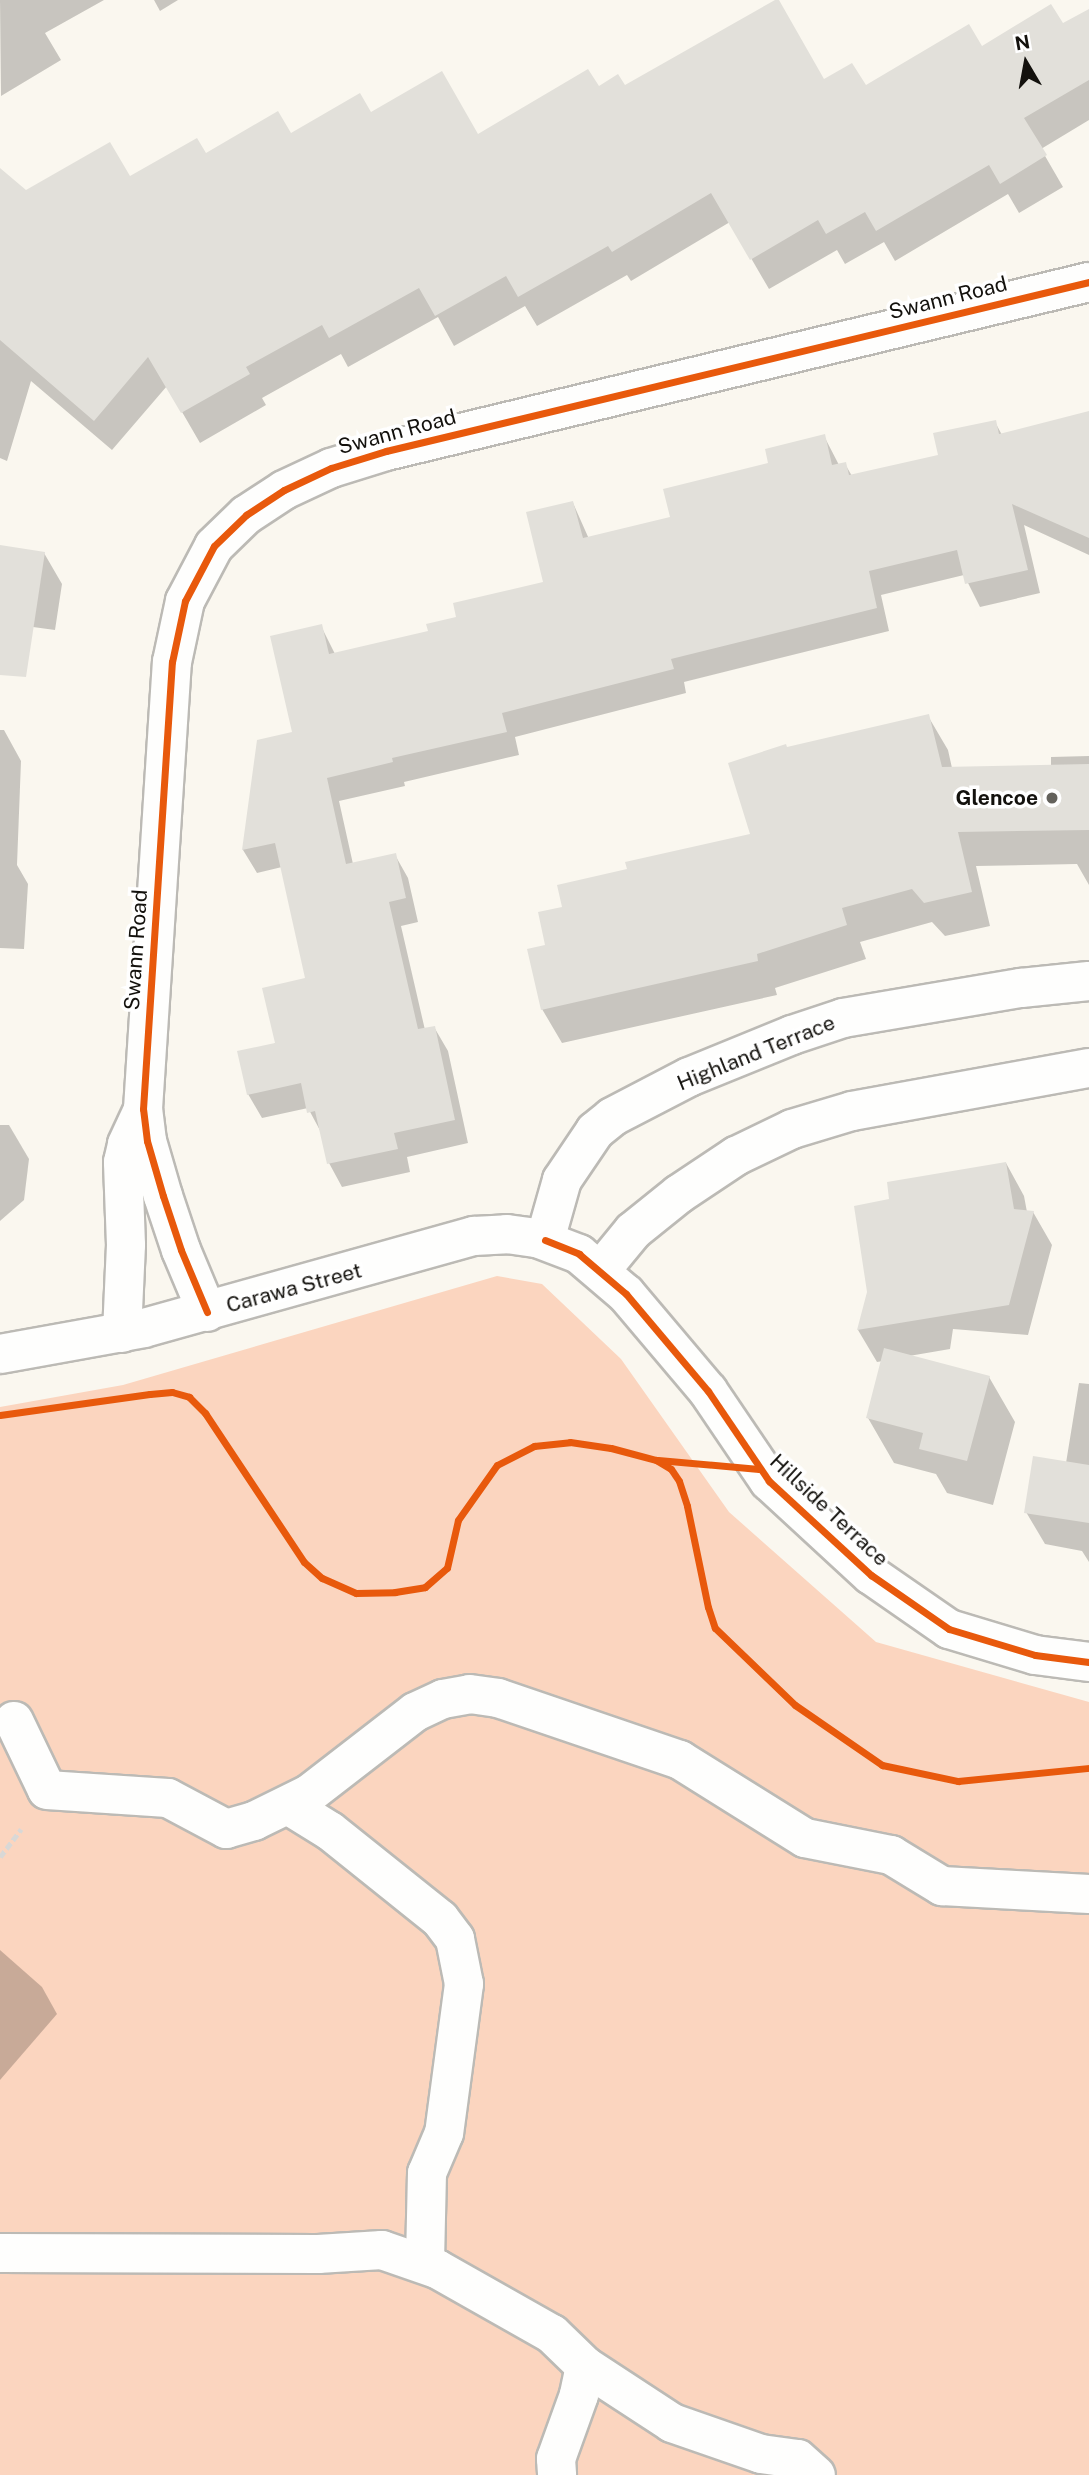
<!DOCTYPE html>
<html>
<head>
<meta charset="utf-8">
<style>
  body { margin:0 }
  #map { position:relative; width:1089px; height:2475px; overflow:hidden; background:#faf7ef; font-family:"Public Sans",sans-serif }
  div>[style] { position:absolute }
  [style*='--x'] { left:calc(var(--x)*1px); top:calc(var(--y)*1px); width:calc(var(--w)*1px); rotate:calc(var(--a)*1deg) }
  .green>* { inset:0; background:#fbd5bf }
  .shadow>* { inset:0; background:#0003 }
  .building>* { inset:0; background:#e2e0da }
  .path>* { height:4.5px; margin-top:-2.25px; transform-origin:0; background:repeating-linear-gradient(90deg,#d9d8d6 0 7px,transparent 0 10.5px) }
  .roads { filter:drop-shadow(2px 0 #bcbab5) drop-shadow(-2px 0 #bcbab5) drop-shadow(0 2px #bcbab5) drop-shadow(0 -2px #bcbab5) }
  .minor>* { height:38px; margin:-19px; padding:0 19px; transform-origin:19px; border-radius:19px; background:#fefefd }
  .cycleway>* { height:7px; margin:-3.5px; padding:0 3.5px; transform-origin:3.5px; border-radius:3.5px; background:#e8590c }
  .dots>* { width:19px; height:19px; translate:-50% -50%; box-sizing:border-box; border:4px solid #fff; border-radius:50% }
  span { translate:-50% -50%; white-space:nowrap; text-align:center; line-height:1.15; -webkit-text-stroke:7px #fff; paint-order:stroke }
  .street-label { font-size:21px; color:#13110d }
  .poi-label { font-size:21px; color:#13110d; font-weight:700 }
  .right { translate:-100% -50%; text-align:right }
  .north { position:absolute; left:991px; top:28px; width:70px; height:70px; -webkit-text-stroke:5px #fff; paint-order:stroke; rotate:350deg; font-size:19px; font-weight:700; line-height:28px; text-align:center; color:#13110d }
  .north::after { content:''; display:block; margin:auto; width:24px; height:32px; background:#13110d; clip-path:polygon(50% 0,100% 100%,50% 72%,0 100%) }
</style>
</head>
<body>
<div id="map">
  <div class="green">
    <i style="clip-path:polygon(497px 1276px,542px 1284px,621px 1359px,729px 1512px,876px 1642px,1089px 1702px,1089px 2475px,0 2475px,0 1407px,123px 1385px)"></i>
  </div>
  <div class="shadow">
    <i style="clip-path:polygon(0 0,104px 0,45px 33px,61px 60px,1px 96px)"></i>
    <i style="clip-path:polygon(154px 0,178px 0,160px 11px)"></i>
    <i style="clip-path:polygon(1089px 11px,1089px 120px,1041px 149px,1063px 187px,1019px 213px,1008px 194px,895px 261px,884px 242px,845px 264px,837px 250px,769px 289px,730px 222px,631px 281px,627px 275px,537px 326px,525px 306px,454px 346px,438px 317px,348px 367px,341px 354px,262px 398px,266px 405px,200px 443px,167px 386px,112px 450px,31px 381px,7px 461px,0 458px,0 180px,26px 192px,129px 179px,205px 155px,371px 114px,478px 137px,598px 88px,824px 82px,865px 88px,981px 48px,1063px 26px)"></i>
    <i style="clip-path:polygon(1089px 413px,1089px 555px,1024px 525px,1040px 593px,980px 607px,964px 575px,881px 595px,889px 631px,684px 682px,686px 693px,515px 737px,519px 755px,404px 782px,405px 786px,339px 801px,353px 864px,395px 855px,408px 878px,418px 922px,401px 926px,425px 1030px,434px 1027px,448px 1051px,468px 1143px,407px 1157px,410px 1172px,342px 1187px,329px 1163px,323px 1136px,308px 1108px,262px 1118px,248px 1094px,308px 980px,282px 867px,257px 873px,243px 850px,259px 741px,294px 733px,321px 626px,335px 654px,430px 632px,545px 583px,573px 503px,589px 539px,672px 518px,824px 436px,839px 465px,845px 464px,852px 476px,940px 456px,995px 422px,1002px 435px)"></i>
    <i style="clip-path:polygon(0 547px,44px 553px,62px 584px,55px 630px,33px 627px,0 658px)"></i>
    <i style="clip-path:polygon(928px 716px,948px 750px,952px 768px,1051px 767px,1051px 757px,1089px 756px,1089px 885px,1077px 864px,976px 866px,990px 926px,945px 936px,932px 922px,860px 942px,866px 959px,775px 988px,777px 995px,562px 1043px,542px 1009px,547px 946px,564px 908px,629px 870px,753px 835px,787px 749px)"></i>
    <i style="clip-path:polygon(0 730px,4px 730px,21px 761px,17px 865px,28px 884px,24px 949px,0 948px)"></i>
    <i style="clip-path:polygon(0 1125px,9px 1125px,29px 1159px,24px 1200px,0 1221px)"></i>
    <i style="clip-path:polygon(1006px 1163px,1024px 1196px,1027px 1212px,1033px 1212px,1052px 1245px,1028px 1335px,953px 1329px,950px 1349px,909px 1356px,989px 1377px,1015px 1422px,993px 1505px,947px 1493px,936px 1474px,894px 1463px,868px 1418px,883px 1361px,877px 1362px,858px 1330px,891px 1201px)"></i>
    <i style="clip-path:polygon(1079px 1383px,1089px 1384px,1089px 1562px,1082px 1551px,1045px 1544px,1026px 1512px,1066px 1463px)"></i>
    <i style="clip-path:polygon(0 1950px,42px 1987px,57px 2014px,0 2080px)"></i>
  </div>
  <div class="building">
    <i style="clip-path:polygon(775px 0,779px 0,824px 79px,852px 63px,866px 85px,969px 24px,982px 46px,1051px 4px,1063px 23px,1089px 9px,1089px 80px,1024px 118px,1047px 155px,1000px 184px,989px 165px,876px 231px,865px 212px,826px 234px,818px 220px,750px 260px,711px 193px,612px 252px,608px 246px,518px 297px,506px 276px,435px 316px,419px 288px,329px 338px,322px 325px,246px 367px,250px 374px,181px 413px,148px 357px,94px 421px,0 340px,0 168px,26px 190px,110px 142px,130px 176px,197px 138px,206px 153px,278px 111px,291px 133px,360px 93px,371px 112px,442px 71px,478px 134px,588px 69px,599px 86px,618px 74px,625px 85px)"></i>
    <i style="clip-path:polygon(1089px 411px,1089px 538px,1012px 504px,1028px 570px,965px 584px,957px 550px,869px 571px,877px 608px,671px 659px,674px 669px,502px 713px,507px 732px,392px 758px,393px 762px,327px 778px,346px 864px,396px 853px,406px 898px,389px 902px,418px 1029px,435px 1026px,455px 1120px,394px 1133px,398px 1149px,327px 1164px,315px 1111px,307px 1113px,301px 1083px,247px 1095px,237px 1051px,275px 1043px,262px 988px,305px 978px,275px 843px,242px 850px,257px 740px,292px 732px,270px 636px,322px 624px,329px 654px,428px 631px,426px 624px,456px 617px,453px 603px,543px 582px,526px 512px,573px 501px,583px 538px,670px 517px,663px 489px,768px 463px,765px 449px,825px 434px,832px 465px,846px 462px,849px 475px,938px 455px,933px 433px,996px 420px,999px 434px)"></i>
    <i style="clip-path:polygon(0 545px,45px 552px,26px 677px,0 675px)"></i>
    <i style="clip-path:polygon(929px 714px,942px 767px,1089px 764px,1089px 830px,958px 832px,972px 892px,924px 903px,912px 889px,842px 908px,847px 925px,757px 954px,758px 961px,541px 1010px,527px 949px,545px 945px,538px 912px,562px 907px,557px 885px,627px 869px,625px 862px,750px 834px,728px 763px,786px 744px,787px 747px)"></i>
    <i style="clip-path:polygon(1006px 1162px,1014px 1209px,1034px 1211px,1009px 1305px,857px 1330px,867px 1292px,854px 1206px,889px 1199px,887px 1182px)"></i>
    <i style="clip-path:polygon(884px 1348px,990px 1376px,967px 1461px,919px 1449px,923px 1433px,866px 1418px)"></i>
    <i style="clip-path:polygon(1033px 1456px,1089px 1465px,1089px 1523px,1024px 1513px)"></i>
  </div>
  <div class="path">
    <i style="--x:0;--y:1857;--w:35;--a:-53"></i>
  </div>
  <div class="roads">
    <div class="minor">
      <i style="--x:545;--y:1240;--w:62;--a:-74.2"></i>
      <i style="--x:562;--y:1180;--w:59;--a:-56"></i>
      <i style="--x:595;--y:1131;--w:22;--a:-39"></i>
      <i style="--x:612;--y:1117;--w:87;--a:-27.5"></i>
      <i style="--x:689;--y:1077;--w:111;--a:-22.2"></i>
      <i style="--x:792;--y:1035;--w:54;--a:-18.4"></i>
      <i style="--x:843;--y:1018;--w:181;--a:-9.6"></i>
      <i style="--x:1021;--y:988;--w:68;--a:-5.9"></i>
      <i style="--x:601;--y:1270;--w:50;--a:-50.6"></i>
      <i style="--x:633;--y:1231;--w:59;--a:-38.8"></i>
      <i style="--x:679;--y:1194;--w:69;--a:-33.7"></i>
      <i style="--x:736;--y:1156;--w:62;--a:-25.7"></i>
      <i style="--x:792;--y:1129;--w:63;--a:-16.7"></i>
      <i style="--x:852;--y:1111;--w:241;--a:-10.3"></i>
      <i style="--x:207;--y:1312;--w:67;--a:-112.8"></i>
      <i style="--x:181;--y:1250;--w:57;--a:-108.4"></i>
      <i style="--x:163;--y:1196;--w:57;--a:-106.2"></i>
      <i style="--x:147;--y:1141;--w:32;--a:-97"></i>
      <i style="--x:143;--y:1109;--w:448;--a:-86.3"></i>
      <i style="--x:172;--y:662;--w:62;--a:-78"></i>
      <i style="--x:185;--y:601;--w:62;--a:-62.2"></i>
      <i style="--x:214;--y:546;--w:45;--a:-44.1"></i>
      <i style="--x:246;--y:515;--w:45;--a:-33.3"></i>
      <i style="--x:284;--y:490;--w:52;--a:-25.1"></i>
      <i style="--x:331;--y:468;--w:58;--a:-17.2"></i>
      <i style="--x:386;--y:451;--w:723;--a:-13.52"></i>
      <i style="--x:122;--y:1333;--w:88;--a:-87.4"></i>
      <i style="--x:126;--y:1245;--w:83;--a:-92.1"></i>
      <i style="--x:123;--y:1162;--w:18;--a:-77"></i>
      <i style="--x:127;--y:1144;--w:38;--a:-65"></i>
      <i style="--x:0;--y:1354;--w:146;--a:-10.2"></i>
      <i style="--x:144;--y:1328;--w:343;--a:-15.6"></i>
      <i style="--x:474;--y:1236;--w:33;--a:-3"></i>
      <i style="--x:507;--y:1234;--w:30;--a:8"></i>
      <i style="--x:537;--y:1238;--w:45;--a:20.9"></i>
      <i style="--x:579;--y:1254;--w:62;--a:40.4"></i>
      <i style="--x:626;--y:1294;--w:127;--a:49.8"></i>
      <i style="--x:708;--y:1391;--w:109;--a:55.9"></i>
      <i style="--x:769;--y:1481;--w:139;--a:42.7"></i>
      <i style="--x:871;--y:1575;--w:95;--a:34.7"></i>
      <i style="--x:949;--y:1629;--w:90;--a:16.8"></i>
      <i style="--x:1035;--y:1655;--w:54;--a:7.4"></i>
      <i style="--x:14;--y:1721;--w:76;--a:64.4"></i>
      <i style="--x:47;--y:1790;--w:121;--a:3.8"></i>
      <i style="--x:168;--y:1798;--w:66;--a:28.1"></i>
      <i style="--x:226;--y:1829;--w:29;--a:-16"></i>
      <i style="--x:254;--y:1821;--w:61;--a:-26.1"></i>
      <i style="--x:309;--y:1794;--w:134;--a:-37.7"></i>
      <i style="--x:415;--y:1712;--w:31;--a:-25"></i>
      <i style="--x:443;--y:1699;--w:27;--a:-10"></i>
      <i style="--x:470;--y:1694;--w:28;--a:8"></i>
      <i style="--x:498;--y:1698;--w:192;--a:18.8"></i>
      <i style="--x:680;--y:1760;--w:147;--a:32"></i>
      <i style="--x:805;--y:1838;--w:88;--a:11.2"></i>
      <i style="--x:891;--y:1855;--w:60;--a:31.3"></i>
      <i style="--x:942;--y:1886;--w:147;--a:3.1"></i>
      <i style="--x:288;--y:1805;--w:49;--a:31.8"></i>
      <i style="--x:330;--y:1831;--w:141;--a:38.7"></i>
      <i style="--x:440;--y:1919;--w:25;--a:53"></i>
      <i style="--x:455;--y:1939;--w:46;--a:78.7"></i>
      <i style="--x:464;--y:1984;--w:150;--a:97.6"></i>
      <i style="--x:444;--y:2133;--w:43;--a:113"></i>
      <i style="--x:427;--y:2173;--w:91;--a:91.3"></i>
      <i style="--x:0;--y:2253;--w:318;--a:0.2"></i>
      <i style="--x:318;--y:2254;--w:64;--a:-3.6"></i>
      <i style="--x:382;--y:2250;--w:58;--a:19.1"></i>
      <i style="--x:437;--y:2269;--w:132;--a:29.5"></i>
      <i style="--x:552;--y:2334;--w:46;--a:44.1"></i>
      <i style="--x:585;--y:2366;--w:30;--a:102"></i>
      <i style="--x:579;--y:2395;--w:68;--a:109.8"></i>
      <i style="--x:556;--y:2459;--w:16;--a:86"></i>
      <i style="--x:585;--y:2366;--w:104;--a:33.2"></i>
      <i style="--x:672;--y:2423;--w:94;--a:19.2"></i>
      <i style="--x:761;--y:2454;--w:37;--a:8"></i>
      <i style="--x:798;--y:2459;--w:24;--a:42"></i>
    </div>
  </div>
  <div class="cycleway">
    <i style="--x:545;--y:1240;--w:37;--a:22"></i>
    <i style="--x:579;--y:1254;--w:62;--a:40.4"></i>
    <i style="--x:626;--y:1294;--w:127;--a:49.8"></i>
    <i style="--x:708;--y:1391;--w:109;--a:55.9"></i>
    <i style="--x:769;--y:1481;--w:139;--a:42.7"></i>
    <i style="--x:871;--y:1575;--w:95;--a:34.7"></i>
    <i style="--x:949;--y:1629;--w:90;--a:16.8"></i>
    <i style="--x:1035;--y:1655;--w:54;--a:7.4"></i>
    <i style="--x:207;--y:1312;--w:67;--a:-112.8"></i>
    <i style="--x:181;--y:1250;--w:57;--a:-108.4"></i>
    <i style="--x:163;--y:1196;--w:57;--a:-106.2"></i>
    <i style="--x:147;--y:1141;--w:32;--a:-97"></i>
    <i style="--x:143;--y:1109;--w:448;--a:-86.3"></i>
    <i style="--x:172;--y:662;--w:62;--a:-78"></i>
    <i style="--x:185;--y:601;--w:62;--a:-62.2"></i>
    <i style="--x:214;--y:546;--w:45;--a:-44.1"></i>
    <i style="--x:246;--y:515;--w:45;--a:-33.3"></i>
    <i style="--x:284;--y:490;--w:52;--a:-25.1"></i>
    <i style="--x:331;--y:468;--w:58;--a:-17.2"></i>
    <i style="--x:386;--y:451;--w:723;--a:-13.52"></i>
    <i style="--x:0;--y:1415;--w:151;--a:-8"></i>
    <i style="--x:150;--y:1394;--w:22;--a:-5"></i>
    <i style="--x:172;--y:1392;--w:18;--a:16"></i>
    <i style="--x:189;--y:1397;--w:23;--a:45"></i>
    <i style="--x:205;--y:1413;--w:179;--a:56.4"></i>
    <i style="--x:304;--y:1562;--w:24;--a:42"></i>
    <i style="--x:322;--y:1578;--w:37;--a:24"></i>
    <i style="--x:356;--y:1593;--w:39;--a:-1"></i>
    <i style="--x:395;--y:1592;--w:30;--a:-9"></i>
    <i style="--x:425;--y:1587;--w:29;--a:-41"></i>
    <i style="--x:447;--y:1568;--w:49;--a:-77.1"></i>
    <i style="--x:458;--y:1520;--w:67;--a:-54.7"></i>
    <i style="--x:497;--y:1465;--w:42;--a:-27.2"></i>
    <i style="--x:534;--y:1446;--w:36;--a:-6"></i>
    <i style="--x:570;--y:1442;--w:41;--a:8.3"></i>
    <i style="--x:611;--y:1448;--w:47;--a:14.9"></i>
    <i style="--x:656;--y:1460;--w:17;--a:31"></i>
    <i style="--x:671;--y:1469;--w:14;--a:56"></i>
    <i style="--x:679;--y:1481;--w:26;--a:72"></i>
    <i style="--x:687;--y:1506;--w:103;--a:78.3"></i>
    <i style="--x:708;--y:1607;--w:22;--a:72"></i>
    <i style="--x:715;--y:1628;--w:111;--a:43.9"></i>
    <i style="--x:795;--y:1705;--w:106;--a:34.6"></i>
    <i style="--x:882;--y:1765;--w:78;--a:11.9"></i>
    <i style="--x:958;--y:1781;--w:132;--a:-5.7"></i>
    <i style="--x:658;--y:1460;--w:101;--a:5.1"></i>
  </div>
  <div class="dots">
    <i style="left:1052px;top:798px;background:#64625c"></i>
  </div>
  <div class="street-label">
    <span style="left:948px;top:298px;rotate:-14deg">Swann Road</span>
    <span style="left:397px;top:432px;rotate:-15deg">Swann Road</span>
    <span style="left:136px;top:950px;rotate:-86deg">Swann Road</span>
    <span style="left:756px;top:1053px;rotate:-22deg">Highland Terrace</span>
    <span style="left:294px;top:1288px;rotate:-15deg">Carawa Street</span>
    <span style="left:829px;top:1510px;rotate:43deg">Hillside Terrace</span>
  </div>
  <div class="poi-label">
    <span class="right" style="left:1038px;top:798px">Glencoe</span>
  </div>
  <div class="north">N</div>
</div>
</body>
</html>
